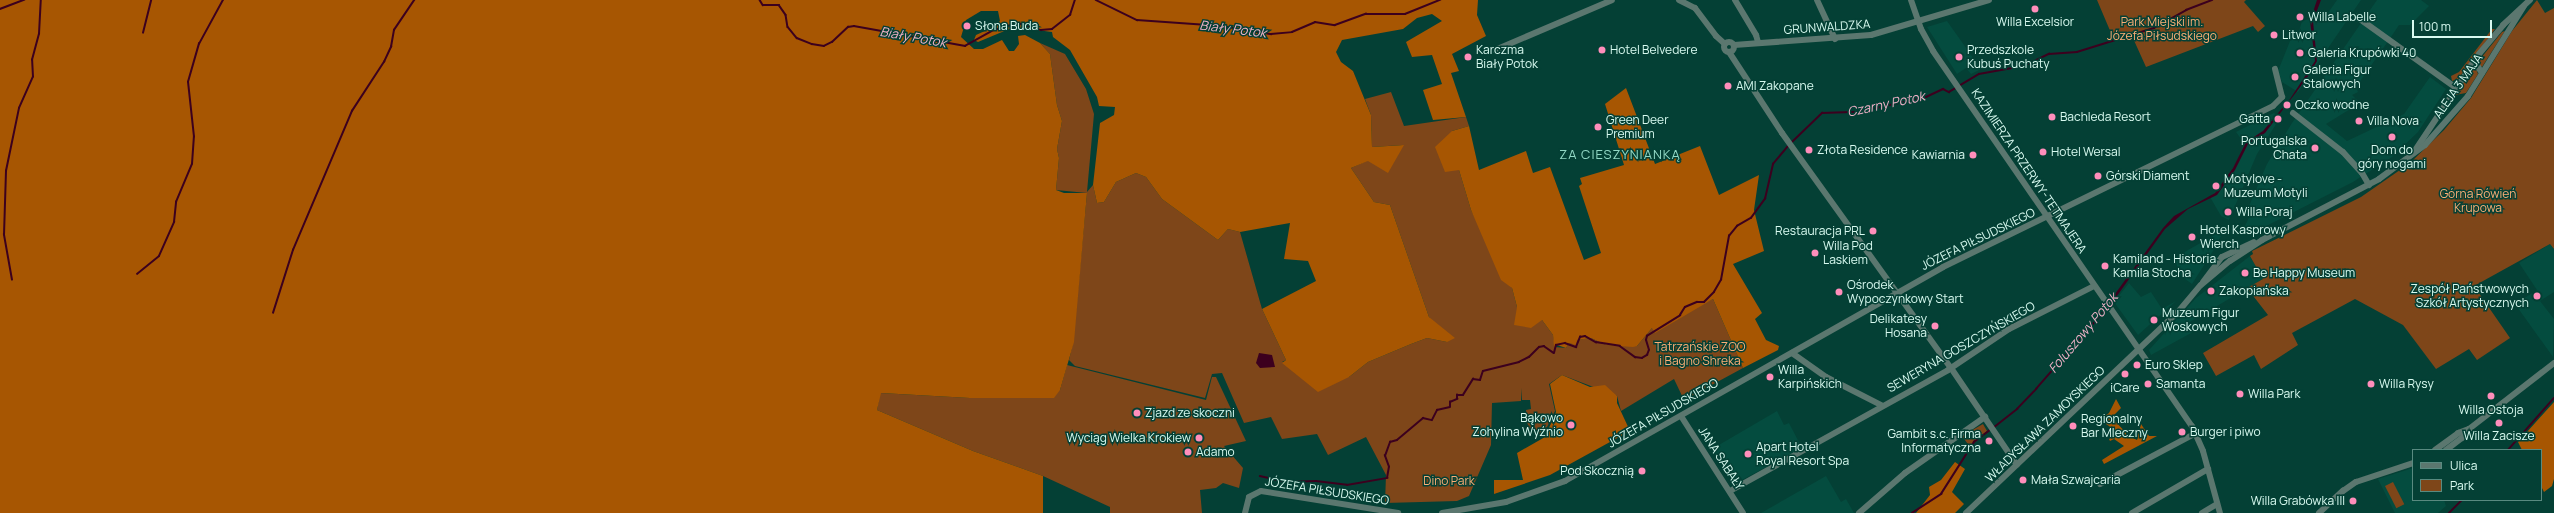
<!DOCTYPE html>
<html>
<head>
<meta charset="utf-8">
<style>
  body { margin:0 }
  #map { position:relative; width:2554px; height:513px; overflow:hidden; background:#044035; font-family:Manrope,sans-serif }
  div>[style] { position:absolute }
  [style*='--x'] { left:calc(var(--x)*1px); top:calc(var(--y)*1px); width:calc(var(--w)*1px); rotate:calc(var(--a)*1deg) }
  .built>* { inset:0; background:#044c3f }
  .green>* { inset:0; background:#7e4619; transform-origin:0 0 }
  .forest>* { inset:0; background:#a75602 }
  .water>* { inset:0; background:#3c001e }
  .stream>* { height:1.5px; margin:-0.75px; padding:0 0.75px; transform-origin:0.75px; border-radius:0.75px; background:#3c001e }
  .minor>* { height:6px; margin:-3px; padding:0 3px; transform-origin:3px; border-radius:3px; background:#5b776f }
  .minor>.ring { margin:-3px; padding:0; box-sizing:content-box; background:none; border:6px solid #5b776f; border-radius:50% }
  .dots>* { width:11px; height:11px; translate:-50% -50%; box-sizing:border-box; border:2px solid #044035; border-radius:50% }
  span { translate:-50% -50%; white-space:nowrap; text-align:center; line-height:1.15; -webkit-text-stroke:3px #044035; paint-order:stroke }
  .poi-label { font-size:12px; color:#d8faf0 }
  .left { translate:0 -50%; text-align:left }
  .right { translate:-100% -50%; text-align:right }
  .park-label { font-size:12px; color:#fcae76 }
  .street-label { font-size:12px; color:#d8faf0 }
  .water-label { font-size:13px; color:#f0b2c8; font-style:italic }
  .neighbourhood-label { font-size:13px; color:#92d8c5; letter-spacing:1px }
  .legend { position:absolute; left:2412px; top:449px; width:130px; height:52px; box-sizing:border-box; background:#044035; border:1px solid #598a80; margin:0; padding:5px 7px; list-style:none; font-size:12px; color:#d8faf0 }
  .legend li { display:flex; align-items:center; gap:8px; height:20px }
  .legend b { width:20px; border:1px solid #598a80 }
  .scale { position:absolute; left:2412px; top:20px; width:80px; height:18px; box-sizing:border-box; border:2px solid #d8faf0; border-top:0; padding-left:5px; font-size:12px; line-height:14px; white-space:nowrap; color:#d8faf0; -webkit-text-stroke:3px #044035; paint-order:stroke }
</style>
</head>
<body>
<div id="map">
  <div class="built">
    <i style="clip-path:polygon(2337px 0,2361px 0,2298px 92px,2282px 82px,2278px 71px,2290px 41px,2299px 31px,2302px 21px,2313px 18px,2315px 11px,2323px 20px)"></i>
    <i style="clip-path:polygon(2377px 0,2421px 0,2429px 6px,2410px 25px,2399px 25px,2391px 37px,2356px 87px,2358px 92px,2352px 95px,2360px 103px,2326px 124px,2347px 141px,2404px 114px,2430px 77px,2446px 89px,2418px 132px,2392px 157px,2353px 182px,2286px 216px,2254px 232px,2247px 231px,2245px 226px,2250px 215px,2247px 213px,2249px 206px,2267px 164px,2292px 123px)"></i>
    <i style="clip-path:polygon(1947px 21px,1981px 69px,1971px 74px,1966px 68px,1957px 74px,1927px 27px)"></i>
    <i style="clip-path:polygon(2274px 113px,2280px 118px,2257px 154px,2229px 220px,2221px 216px,2210px 197px,2221px 186px,2238px 160px,2244px 143px,2236px 132px)"></i>
    <i style="clip-path:polygon(2218px 233px,2221px 236px,2213px 251px,2192px 284px,2181px 276px,2174px 258px)"></i>
    <i style="clip-path:polygon(2550px 244px,2554px 249px,2554px 292px,2540px 301px,2554px 319px,2553px 357px,2515px 304px,2537px 290px,2519px 263px)"></i>
    <i style="clip-path:polygon(2250px 256px,2263px 279px,2188px 323px,2193px 332px,2151px 355px,2149px 350px,2196px 298px)"></i>
    <i style="clip-path:polygon(2129px 283px,2141px 297px,2151px 292px,2162px 309px,2176px 301px,2138px 335px,2114px 302px)"></i>
    <i style="clip-path:polygon(1777px 411px,1784px 425px,1789px 423px,1802px 448px,1736px 483px,1733px 482px,1712px 449px)"></i>
    <i style="clip-path:polygon(2413px 468px,2413px 500px,2444px 500px,2446px 506px,2438px 513px,2395px 513px,2378px 479px)"></i>
    <i style="clip-path:polygon(1826px 476px,1841px 502px,1846px 499px,1854px 513px,1761px 513px)"></i>
  </div>
  <div class="green">
    <i style="clip-path:polygon(2097px 0,2246px 0,2244px 2px,2265px 26px,2258px 32px,2253px 26px,2146px 67px,2132px 36px,2114px 40px)"></i>
    <i style="clip-path:polygon(2537px 0,2545px 13px,2554px 8px,2554px 249px,2550px 244px,2474px 286px,2510px 338px,2477px 360px,2469px 349px,2436px 369px,2403px 325px,2355px 299px,2292px 333px,2298px 345px,2261px 369px,2254px 355px,2216px 376px,2203px 353px,2268px 315px,2247px 288px,2263px 279px,2250px 256px,2253px 254px,2252px 251px,2361px 197px,2410px 163px,2444px 130px,2471px 98px,2512px 31px)"></i>
    <i style="clip-path:polygon(2492px 29px,2495px 29px,2458px 79px,2452px 81px,2451px 76px,2459px 72px)"></i>
    <i style="clip-path:polygon(2505px 31px,2482px 67px,2477px 63px,2502px 32px)"></i>
    <i style="clip-path:polygon(1040px 43px,1065px 54px,1086px 89px,1094px 114px,1087px 192px,1093px 185px,1097px 203px,1104px 202px,1116px 182px,1136px 173px,1146px 177px,1162px 199px,1218px 240px,1228px 229px,1240px 232px,1262px 309px,1286px 360px,1282px 362px,1349px 377px,1368px 362px,1411px 344px,1427px 338px,1447px 342px,1429px 317px,1390px 205px,1374px 202px,1351px 168px,1403px 145px,1372px 147px,1371px 115px,1365px 99px,1391px 92px,1404px 126px,1466px 117px,1469px 126px,1452px 131px,1459px 170px,1471px 210px,1512px 288px,1517px 307px,1542px 320px,1553px 335px,1555px 347px,1566px 348px,1569px 343px,1576px 344px,1576px 340px,1591px 338px,1606px 345px,1637px 346px,1652px 328px,1713px 299px,1743px 368px,1684px 400px,1674px 379px,1621px 411px,1617px 396px,1562px 375px,1549px 384px,1555px 411px,1542px 437px,1528px 430px,1526px 410px,1531px 409px,1530px 400px,1522px 400px,1521px 388px,1521px 401px,1492px 403px,1491px 445px,1469px 496px,1457px 501px,1385px 503px,1386px 475px,1366px 437px,1328px 455px,1317px 434px,1282px 439px,1271px 417px,1244px 423px,1222px 373px,1212px 374px,1205px 398px,1075px 366px,1069px 360px,1073px 343px,1087px 193px,1056px 190px,1059px 158px,1057px 149px,1062px 121px,1057px 105px,1050px 54px)"></i>
    <i style="clip-path:polygon(2476px 69px,2478px 74px,2466px 93px,2455px 95px,2471px 70px)"></i>
    <i style="clip-path:polygon(1067px 365px,1206px 400px,1212px 377px,1216px 377px,1246px 441px,1224px 446px,1243px 468px,1239px 488px,1223px 483px,1216px 488px,1200px 490px,1202px 513px,1110px 513px,1110px 507px,1043px 476px,973px 451px,877px 410px,880px 393px,970px 398px,1060px 390px)"></i>
    <i style="clip-path:polygon(1983px 424px,1987px 431px,1970px 447px,1962px 436px)"></i>
    <i style="left:2393px;top:482px;width:25px;height:9px;rotate:63deg"></i>
  </div>
  <div class="forest">
    <i style="clip-path:polygon(0 0,1478px 0,1477px 15px,1486px 36px,1452px 54px,1459px 71px,1451px 73px,1466px 117px,1433px 120px,1423px 90px,1442px 84px,1432px 55px,1412px 57px,1406px 42px,1442px 21px,1432px 14px,1417px 18px,1403px 29px,1342px 40px,1336px 52px,1341px 62px,1353px 71px,1371px 115px,1372px 147px,1404px 145px,1388px 173px,1368px 161px,1351px 168px,1374px 202px,1390px 205px,1429px 317px,1455px 338px,1447px 342px,1427px 338px,1411px 344px,1368px 362px,1349px 377px,1318px 392px,1282px 363px,1286px 360px,1262px 309px,1316px 281px,1308px 261px,1284px 259px,1290px 223px,1240px 232px,1228px 229px,1218px 240px,1162px 199px,1146px 177px,1136px 173px,1116px 182px,1104px 202px,1097px 203px,1093px 185px,1100px 123px,1114px 115px,1115px 107px,1099px 106px,1097px 97px,1070px 50px,1053px 37px,1052px 32px,1014px 27px,978px 42px,974px 40px,976px 35px,987px 30px,1000px 21px,998px 11px,981px 11px,966px 20px,961px 37px,974px 49px,983px 49px,1002px 40px,1009px 51px,1014px 51px,1019px 44px,1018px 36px,1025px 35px,1040px 43px,1050px 54px,1057px 105px,1062px 121px,1057px 149px,1059px 158px,1056px 190px,1064px 193px,1087px 193px,1074px 342px,1060px 390px,1054px 398px,970px 398px,881px 393px,877px 410px,973px 451px,1043px 476px,1043px 513px,0 513px)"></i>
    <i style="clip-path:polygon(1626px 88px,1655px 164px,1700px 146px,1719px 195px,1759px 175px,1754px 210px,1764px 251px,1733px 264px,1762px 313px,1755px 319px,1766px 340px,1779px 346px,1778px 350px,1743px 368px,1713px 299px,1655px 333px,1652px 328px,1637px 346px,1633px 347px,1606px 345px,1591px 338px,1577px 340px,1576px 345px,1569px 343px,1566px 348px,1557px 345px,1554px 347px,1553px 335px,1542px 320px,1531px 328px,1514px 325px,1517px 307px,1512px 288px,1501px 280px,1471px 210px,1459px 170px,1445px 172px,1435px 147px,1452px 131px,1469px 126px,1479px 170px,1526px 151px,1533px 173px,1550px 167px,1584px 260px,1601px 253px,1579px 186px,1582px 184px,1580px 178px,1624px 165px,1605px 104px)"></i>
    <i style="clip-path:polygon(1562px 375px,1590px 387px,1605px 385px,1617px 396px,1617px 403px,1630px 431px,1550px 475px,1494px 494px,1494px 480px,1523px 480px,1517px 453px,1545px 437px,1556px 412px,1550px 384px)"></i>
    <i style="clip-path:polygon(2116px 399px,2121px 408px,2114px 415px,2114px 420px,2129px 436px,2137px 440px,2141px 424px,2149px 436px,2157px 436px,2104px 464px,2102px 460px,2124px 446px,2114px 439px,2110px 441px,2109px 439px,2113px 435px,2109px 426px,2100px 420px,2109px 413px)"></i>
    <i style="clip-path:polygon(2554px 402px,2554px 479px,2552px 486px,2544px 492px,2541px 486px,2541px 450px,2522px 450px,2518px 442px)"></i>
    <i style="clip-path:polygon(1955px 462px,1965px 469px,1952px 492px,1964px 504px,1955px 513px,1916px 513px,1930px 495px,1929px 487px,1941px 480px)"></i>
  </div>
  <div class="water">
    <i style="clip-path:polygon(2317px 0,2321px 0,2313px 21px,2317px 61px,2307px 78px,2265px 133px,2248px 144px,2235px 170px,2217px 195px,2188px 209px,2165px 229px,2109px 307px,2107px 305px,2163px 228px,2174px 216px,2215px 193px,2233px 168px,2246px 142px,2263px 131px,2290px 99px,2315px 61px,2310px 21px)"></i>
    <i style="clip-path:polygon(1259px 353px,1272px 355px,1275px 367px,1260px 368px,1256px 363px)"></i>
  </div>
  <div class="stream">
    <i style="--x:760;--y:0;--w:6;--a:59"></i>
    <i style="--x:763;--y:5;--w:16;--a:0"></i>
    <i style="--x:779;--y:5;--w:12;--a:55"></i>
    <i style="--x:786;--y:15;--w:12;--a:81"></i>
    <i style="--x:788;--y:27;--w:14;--a:51"></i>
    <i style="--x:797;--y:38;--w:16;--a:22"></i>
    <i style="--x:812;--y:44;--w:12;--a:9"></i>
    <i style="--x:824;--y:46;--w:9;--a:-27"></i>
    <i style="--x:832;--y:42;--w:22;--a:-43"></i>
    <i style="--x:848;--y:27;--w:6;--a:-9"></i>
    <i style="--x:854;--y:26;--w:113;--a:10.2"></i>
    <i style="--x:965;--y:46;--w:33;--a:-29"></i>
    <i style="--x:994;--y:30;--w:25;--a:-16"></i>
    <i style="--x:1018;--y:23;--w:24;--a:17"></i>
    <i style="--x:1041;--y:30;--w:11;--a:-5"></i>
    <i style="--x:1052;--y:29;--w:23;--a:-38"></i>
    <i style="--x:1070;--y:15;--w:16;--a:-72"></i>
    <i style="--x:1096;--y:0;--w:46;--a:26"></i>
    <i style="--x:1137;--y:20;--w:85;--a:4"></i>
    <i style="--x:1222;--y:26;--w:50;--a:9.3"></i>
    <i style="--x:1271;--y:34;--w:21;--a:-5"></i>
    <i style="--x:1292;--y:32;--w:25;--a:-23"></i>
    <i style="--x:1315;--y:22;--w:20;--a:9"></i>
    <i style="--x:1335;--y:25;--w:33;--a:-20"></i>
    <i style="--x:1366;--y:14;--w:39;--a:0"></i>
    <i style="--x:1405;--y:14;--w:38;--a:-22"></i>
    <i style="--x:0;--y:9;--w:26;--a:-21"></i>
    <i style="--x:143;--y:33;--w:34;--a:-76"></i>
    <i style="--x:1959;--y:86;--w:23;--a:-31"></i>
    <i style="--x:1979;--y:74;--w:46;--a:-10.1"></i>
    <i style="--x:2024;--y:66;--w:28;--a:-26"></i>
    <i style="--x:2049;--y:54;--w:28;--a:-4"></i>
    <i style="--x:2077;--y:52;--w:81;--a:-17.3"></i>
    <i style="--x:2154;--y:28;--w:37;--a:-29"></i>
    <i style="--x:2186;--y:10;--w:28;--a:-21"></i>
    <i style="--x:1792;--y:142;--w:42;--a:-44"></i>
    <i style="--x:1822;--y:113;--w:36;--a:-2"></i>
    <i style="--x:1858;--y:112;--w:70;--a:-12.4"></i>
    <i style="--x:1926;--y:97;--w:19;--a:-25"></i>
    <i style="--x:1943;--y:89;--w:7;--a:27"></i>
    <i style="--x:1949;--y:92;--w:8;--a:-30"></i>
    <i style="--x:137;--y:274;--w:28;--a:-39"></i>
    <i style="--x:159;--y:256;--w:37;--a:-66"></i>
    <i style="--x:174;--y:222;--w:20;--a:-84"></i>
    <i style="--x:176;--y:202;--w:41;--a:-67.2"></i>
    <i style="--x:192;--y:164;--w:27;--a:-86"></i>
    <i style="--x:194;--y:137;--w:55;--a:-96.2"></i>
    <i style="--x:188;--y:82;--w:40;--a:-74"></i>
    <i style="--x:199;--y:44;--w:50;--a:-61.4"></i>
    <i style="--x:12;--y:280;--w:46;--a:-100.1"></i>
    <i style="--x:4;--y:235;--w:64;--a:-88.2"></i>
    <i style="--x:6;--y:171;--w:64;--a:-78.3"></i>
    <i style="--x:19;--y:108;--w:34;--a:-66"></i>
    <i style="--x:33;--y:77;--w:17;--a:-93"></i>
    <i style="--x:32;--y:60;--w:27;--a:-75"></i>
    <i style="--x:39;--y:34;--w:34;--a:-87"></i>
    <i style="--x:273;--y:313;--w:66;--a:-72.4"></i>
    <i style="--x:293;--y:250;--w:151;--a:-67"></i>
    <i style="--x:352;--y:111;--w:59;--a:-56.9"></i>
    <i style="--x:384;--y:62;--w:17;--a:-65"></i>
    <i style="--x:391;--y:47;--w:17;--a:-80"></i>
    <i style="--x:394;--y:30;--w:36;--a:-56"></i>
    <i style="--x:1993;--y:428;--w:31;--a:-38"></i>
    <i style="--x:2017;--y:409;--w:28;--a:-46"></i>
    <i style="--x:2036;--y:389;--w:108;--a:-48.8"></i>
    <i style="--x:2508;--y:450;--w:69;--a:-48.5"></i>
    <i style="--x:1260;--y:476;--w:28;--a:13"></i>
    <i style="--x:1287;--y:482;--w:29;--a:-2"></i>
    <i style="--x:1316;--y:481;--w:31;--a:7"></i>
    <i style="--x:1347;--y:485;--w:41;--a:-9.9"></i>
    <i style="--x:1387;--y:478;--w:11;--a:-80"></i>
    <i style="--x:1389;--y:467;--w:12;--a:-110"></i>
    <i style="--x:1385;--y:456;--w:15;--a:-70"></i>
    <i style="--x:1390;--y:442;--w:7;--a:-16"></i>
    <i style="--x:1397;--y:440;--w:34;--a:-40"></i>
    <i style="--x:1423;--y:418;--w:9;--a:13"></i>
    <i style="--x:1432;--y:420;--w:11;--a:-63"></i>
    <i style="--x:1437;--y:410;--w:13;--a:-13"></i>
    <i style="--x:1450;--y:407;--w:5;--a:-90"></i>
    <i style="--x:1450;--y:402;--w:8;--a:-23"></i>
    <i style="--x:1457;--y:399;--w:4;--a:-90"></i>
    <i style="--x:1457;--y:395;--w:6;--a:0"></i>
    <i style="--x:1463;--y:395;--w:19;--a:-58"></i>
    <i style="--x:1473;--y:379;--w:7;--a:8"></i>
    <i style="--x:1480;--y:380;--w:9;--a:-72"></i>
    <i style="--x:1483;--y:371;--w:37;--a:-14"></i>
    <i style="--x:1519;--y:362;--w:11;--a:-27"></i>
    <i style="--x:1529;--y:357;--w:14;--a:-45"></i>
    <i style="--x:1539;--y:347;--w:5;--a:-11"></i>
    <i style="--x:1544;--y:346;--w:12;--a:35"></i>
    <i style="--x:1554;--y:353;--w:8;--a:-76"></i>
    <i style="--x:1556;--y:345;--w:9;--a:-13"></i>
    <i style="--x:1565;--y:343;--w:12;--a:20"></i>
    <i style="--x:1576;--y:347;--w:11;--a:-68"></i>
    <i style="--x:1580;--y:337;--w:5;--a:-11"></i>
    <i style="--x:1585;--y:336;--w:13;--a:29"></i>
    <i style="--x:1596;--y:342;--w:24;--a:9"></i>
    <i style="--x:1620;--y:346;--w:19;--a:36"></i>
    <i style="--x:1635;--y:357;--w:7;--a:8"></i>
    <i style="--x:1642;--y:358;--w:6;--a:-31"></i>
    <i style="--x:1647;--y:355;--w:5;--a:-68"></i>
    <i style="--x:1649;--y:350;--w:10;--a:-107"></i>
    <i style="--x:1646;--y:340;--w:4;--a:-76"></i>
    <i style="--x:1647;--y:336;--w:39;--a:-32"></i>
    <i style="--x:1680;--y:315;--w:9;--a:-58"></i>
    <i style="--x:1685;--y:307;--w:13;--a:-23"></i>
    <i style="--x:1697;--y:302;--w:7;--a:0"></i>
    <i style="--x:1704;--y:302;--w:14;--a:-45"></i>
    <i style="--x:1714;--y:292;--w:14;--a:-60"></i>
    <i style="--x:1721;--y:280;--w:45;--a:-79.7"></i>
    <i style="--x:1729;--y:236;--w:13;--a:-51"></i>
    <i style="--x:1737;--y:226;--w:16;--a:-30"></i>
    <i style="--x:1751;--y:218;--w:24;--a:-54"></i>
    <i style="--x:1765;--y:199;--w:36;--a:-77"></i>
    <i style="--x:1773;--y:164;--w:25;--a:-50"></i>
    <i style="--x:1912;--y:513;--w:35;--a:-33"></i>
    <i style="--x:1941;--y:494;--w:62;--a:-57.6"></i>
    <i style="--x:1974;--y:442;--w:20;--a:-37"></i>
    <i style="--x:2449;--y:513;--w:18;--a:-45"></i>
  </div>
  <div class="minor">
    <i style="--x:1679;--y:0;--w:18;--a:27"></i>
    <i style="--x:1695;--y:8;--w:35;--a:53"></i>
    <i style="--x:1716;--y:36;--w:12;--a:42"></i>
    <i style="--x:1735;--y:0;--w:41;--a:59"></i>
    <i style="--x:1756;--y:35;--w:7;--a:74"></i>
    <i style="--x:1817;--y:0;--w:43;--a:65.2"></i>
    <i style="--x:1911;--y:0;--w:31;--a:71"></i>
    <i style="--x:1921;--y:29;--w:25;--a:61"></i>
    <i style="--x:1933;--y:51;--w:456;--a:55.4"></i>
    <i style="--x:2192;--y:426;--w:27;--a:66"></i>
    <i style="--x:2203;--y:451;--w:64;--a:74.7"></i>
    <i style="--x:2357;--y:17;--w:122;--a:35.6"></i>
    <i class="ring" style="left:1724px;top:42px;width:4px;height:4px"></i>
    <i style="--x:1734;--y:45;--w:137;--a:-4.2"></i>
    <i style="--x:1871;--y:35;--w:123;--a:-16.5"></i>
    <i style="--x:1495;--y:50;--w:127;--a:-23.1"></i>
    <i style="--x:1729;--y:52;--w:97;--a:56.8"></i>
    <i style="--x:1782;--y:133;--w:289;--a:54.3"></i>
    <i style="--x:1951;--y:368;--w:117;--a:55.8"></i>
    <i style="--x:2471;--y:65;--w:7;--a:16"></i>
    <i style="--x:2478;--y:67;--w:7;--a:56"></i>
    <i style="--x:2293;--y:113;--w:63;--a:38"></i>
    <i style="--x:2343;--y:152;--w:28;--a:48"></i>
    <i style="--x:2362;--y:173;--w:14;--a:60"></i>
    <i style="--x:2416;--y:149;--w:114;--a:-56.4"></i>
    <i style="--x:2479;--y:54;--w:38;--a:-50"></i>
    <i style="--x:2503;--y:25;--w:37;--a:-43"></i>
    <i style="--x:2203;--y:282;--w:31;--a:-53"></i>
    <i style="--x:2222;--y:257;--w:35;--a:-25"></i>
    <i style="--x:1792;--y:353;--w:42;--a:35.2"></i>
    <i style="--x:1826;--y:377;--w:62;--a:27"></i>
    <i style="--x:1681;--y:416;--w:115;--a:57.4"></i>
    <i style="--x:2435;--y:450;--w:29;--a:-36"></i>
    <i style="--x:2458;--y:433;--w:12;--a:-20"></i>
    <i style="--x:2446;--y:450;--w:20;--a:-37"></i>
    <i style="--x:2462;--y:438;--w:11;--a:-52"></i>
    <i style="--x:2469;--y:429;--w:108;--a:-37.8"></i>
    <i style="--x:2100;--y:484;--w:109;--a:-28"></i>
    <i style="--x:1730;--y:491;--w:249;--a:-29"></i>
    <i style="--x:1948;--y:370;--w:73;--a:-33.9"></i>
    <i style="--x:2009;--y:329;--w:95;--a:-26.8"></i>
    <i style="--x:1245;--y:513;--w:16;--a:-76"></i>
    <i style="--x:1249;--y:497;--w:13;--a:-27"></i>
    <i style="--x:1261;--y:491;--w:139;--a:9.1"></i>
    <i style="--x:1442;--y:513;--w:65;--a:-9.8"></i>
    <i style="--x:1506;--y:502;--w:63;--a:-19.6"></i>
    <i style="--x:1565;--y:481;--w:434;--a:-29.5"></i>
    <i style="--x:1943;--y:267;--w:367;--a:-26"></i>
    <i style="--x:2273;--y:106;--w:13;--a:-45"></i>
    <i style="--x:2282;--y:97;--w:29;--a:-104"></i>
    <i style="--x:1859;--y:513;--w:61;--a:-41"></i>
    <i style="--x:1905;--y:473;--w:98;--a:-35"></i>
    <i style="--x:1966;--y:513;--w:292;--a:-43.5"></i>
    <i style="--x:2178;--y:312;--w:35;--a:-50"></i>
    <i style="--x:2201;--y:285;--w:38;--a:-40"></i>
    <i style="--x:2230;--y:261;--w:38;--a:-33"></i>
    <i style="--x:2262;--y:240;--w:132;--a:-27.5"></i>
    <i style="--x:2379;--y:179;--w:57;--a:-36.5"></i>
    <i style="--x:2425;--y:145;--w:65;--a:-48.7"></i>
    <i style="--x:2468;--y:96;--w:106;--a:-58.1"></i>
    <i style="--x:2132;--y:513;--w:88;--a:-30.1"></i>
    <i style="--x:2202;--y:513;--w:17;--a:-31"></i>
    <i style="--x:2319;--y:513;--w:33;--a:-43"></i>
    <i style="--x:2343;--y:491;--w:16;--a:-35"></i>
    <i style="--x:2356;--y:482;--w:60;--a:-18.4"></i>
  </div>
  <div class="dots">
    <i style="left:2035px;top:9px;background:#ff8ebb"></i>
    <i style="left:2300px;top:17px;background:#ff8ebb"></i>
    <i style="left:967px;top:26px;background:#ff8ebb"></i>
    <i style="left:2274px;top:35px;background:#ff8ebb"></i>
    <i style="left:1602px;top:50px;background:#ff8ebb"></i>
    <i style="left:2300px;top:53px;background:#ff8ebb"></i>
    <i style="left:1468px;top:57px;background:#ff8ebb"></i>
    <i style="left:1959px;top:57px;background:#ff8ebb"></i>
    <i style="left:2295px;top:77px;background:#ff8ebb"></i>
    <i style="left:1728px;top:86px;background:#ff8ebb"></i>
    <i style="left:2287px;top:105px;background:#ff8ebb"></i>
    <i style="left:2052px;top:117px;background:#ff8ebb"></i>
    <i style="left:2278px;top:119px;background:#ff8ebb"></i>
    <i style="left:2359px;top:121px;background:#ff8ebb"></i>
    <i style="left:1598px;top:127px;background:#ff8ebb"></i>
    <i style="left:2392px;top:137px;background:#ff8ebb"></i>
    <i style="left:2315px;top:148px;background:#ff8ebb"></i>
    <i style="left:1809px;top:150px;background:#ff8ebb"></i>
    <i style="left:2043px;top:152px;background:#ff8ebb"></i>
    <i style="left:1973px;top:155px;background:#ff8ebb"></i>
    <i style="left:2098px;top:176px;background:#ff8ebb"></i>
    <i style="left:2216px;top:186px;background:#ff8ebb"></i>
    <i style="left:2228px;top:212px;background:#ff8ebb"></i>
    <i style="left:1873px;top:231px;background:#ff8ebb"></i>
    <i style="left:2192px;top:237px;background:#ff8ebb"></i>
    <i style="left:1815px;top:253px;background:#ff8ebb"></i>
    <i style="left:2105px;top:266px;background:#ff8ebb"></i>
    <i style="left:2245px;top:273px;background:#ff8ebb"></i>
    <i style="left:2211px;top:291px;background:#ff8ebb"></i>
    <i style="left:1839px;top:292px;background:#ff8ebb"></i>
    <i style="left:2537px;top:296px;background:#ff8ebb"></i>
    <i style="left:2154px;top:320px;background:#ff8ebb"></i>
    <i style="left:1935px;top:326px;background:#ff8ebb"></i>
    <i style="left:2137px;top:365px;background:#ff8ebb"></i>
    <i style="left:2125px;top:374px;background:#ff8ebb"></i>
    <i style="left:1770px;top:377px;background:#ff8ebb"></i>
    <i style="left:2148px;top:384px;background:#ff8ebb"></i>
    <i style="left:2371px;top:384px;background:#ff8ebb"></i>
    <i style="left:2240px;top:394px;background:#ff8ebb"></i>
    <i style="left:2491px;top:396px;background:#ff8ebb"></i>
    <i style="left:1137px;top:413px;background:#ff8ebb"></i>
    <i style="left:2499px;top:423px;background:#ff8ebb"></i>
    <i style="left:1571px;top:425px;background:#ff8ebb"></i>
    <i style="left:2073px;top:426px;background:#ff8ebb"></i>
    <i style="left:2182px;top:432px;background:#ff8ebb"></i>
    <i style="left:1199px;top:438px;background:#ff8ebb"></i>
    <i style="left:1989px;top:441px;background:#ff8ebb"></i>
    <i style="left:1188px;top:452px;background:#ff8ebb"></i>
    <i style="left:1748px;top:454px;background:#ff8ebb"></i>
    <i style="left:1642px;top:471px;background:#ff8ebb"></i>
    <i style="left:2023px;top:480px;background:#ff8ebb"></i>
    <i style="left:2353px;top:501px;background:#ff8ebb"></i>
  </div>
  <div class="poi-label">
    <span class="left" style="left:2308px;top:17px">Willa Labelle</span>
    <span style="left:2035px;top:22px">Willa Excelsior</span>
    <span class="left" style="left:975px;top:26px">Słona Buda</span>
    <span class="left" style="left:2282px;top:35px">Litwor</span>
    <span class="left" style="left:1476px;top:57px">Karczma<br>Biały Potok</span>
    <span class="left" style="left:1610px;top:50px">Hotel Belvedere</span>
    <span class="left" style="left:1967px;top:57px">Przedszkole<br>Kubuś Puchaty</span>
    <span class="left" style="left:2308px;top:53px">Galeria Krupówki 40</span>
    <span class="left" style="left:2303px;top:77px">Galeria Figur<br>Stalowych</span>
    <span class="left" style="left:1736px;top:86px">AMI Zakopane</span>
    <span class="left" style="left:2295px;top:105px">Oczko wodne</span>
    <span class="left" style="left:2060px;top:117px">Bachleda Resort</span>
    <span class="right" style="left:2270px;top:119px">Gatta</span>
    <span class="left" style="left:1606px;top:127px">Green Deer<br>Premium</span>
    <span class="left" style="left:2367px;top:121px">Villa Nova</span>
    <span class="right" style="left:2307px;top:148px">Portugalska<br>Chata</span>
    <span class="left" style="left:1817px;top:150px">Złota Residence</span>
    <span style="left:2392px;top:157px">Dom do<br>góry nogami</span>
    <span class="left" style="left:2051px;top:152px">Hotel Wersal</span>
    <span class="right" style="left:1965px;top:155px">Kawiarnia</span>
    <span class="left" style="left:2106px;top:176px">Górski Diament</span>
    <span class="left" style="left:2224px;top:186px">Motylove -<br>Muzeum Motyli</span>
    <span class="left" style="left:2236px;top:212px">Willa Poraj</span>
    <span class="left" style="left:2200px;top:237px">Hotel Kasprowy<br>Wierch</span>
    <span class="right" style="left:1865px;top:231px">Restauracja PRL</span>
    <span class="left" style="left:1823px;top:253px">Willa Pod<br>Laskiem</span>
    <span class="left" style="left:2113px;top:266px">Kamiland - Historia<br>Kamila Stocha</span>
    <span class="left" style="left:2253px;top:273px">Be Happy Museum</span>
    <span class="left" style="left:1847px;top:292px">Ośrodek<br>Wypoczynkowy Start</span>
    <span class="right" style="left:2529px;top:296px">Zespół Państwowych<br>Szkół Artystycznych</span>
    <span class="left" style="left:2219px;top:291px">Zakopiańska</span>
    <span class="left" style="left:2162px;top:320px">Muzeum Figur<br>Woskowych</span>
    <span class="right" style="left:1927px;top:326px">Delikatesy<br>Hosana</span>
    <span class="left" style="left:2145px;top:365px">Euro Sklep</span>
    <span class="left" style="left:1778px;top:377px">Willa<br>Karpińskich</span>
    <span class="left" style="left:2156px;top:384px">Samanta</span>
    <span class="left" style="left:2379px;top:384px">Willa Rysy</span>
    <span style="left:2125px;top:388px">iCare</span>
    <span class="left" style="left:2248px;top:394px">Willa Park</span>
    <span style="left:2491px;top:410px">Willa Ostoja</span>
    <span class="left" style="left:1145px;top:413px">Zjazd ze skoczni</span>
    <span class="right" style="left:1563px;top:425px">Bąkowo<br>Zohylina Wyźnio</span>
    <span class="left" style="left:2081px;top:426px">Regionalny<br>Bar Mleczny</span>
    <span class="left" style="left:2190px;top:432px">Burger i piwo</span>
    <span class="right" style="left:1981px;top:441px">Gambit s.c. Firma<br>Informatyczna</span>
    <span style="left:2499px;top:436px">Willa Zacisze</span>
    <span class="right" style="left:1191px;top:438px">Wyciąg Wielka Krokiew</span>
    <span class="left" style="left:1756px;top:454px">Apart Hotel<br>Royal Resort Spa</span>
    <span class="left" style="left:1196px;top:452px">Adamo</span>
    <span class="right" style="left:1634px;top:471px">Pod Skocznią</span>
    <span class="left" style="left:2031px;top:480px">Mała Szwajcaria</span>
    <span class="right" style="left:2345px;top:501px">Willa Grabówka III</span>
  </div>
  <div class="park-label">
    <span style="left:2162px;top:29px">Park Miejski im.<br>Józefa Piłsudskiego</span>
    <span style="left:2478px;top:201px">Górna Rówień<br>Krupowa</span>
    <span style="left:1700px;top:354px">Tatrzańskie ZOO<br>i Bagno Shreka</span>
    <span style="left:1449px;top:481px">Dino Park</span>
  </div>
  <div class="street-label">
    <span style="left:1827px;top:27px;rotate:-4deg">GRUNWALDZKA</span>
    <span style="left:2458px;top:86px;rotate:-55deg">ALEJA 3 MAJA</span>
    <span style="left:2029px;top:171px;rotate:56deg">KAZIMIERZA PRZERWY-TETMAJERA</span>
    <span style="left:1978px;top:239px;rotate:-26deg">JÓZEFA PIŁSUDSKIEGO</span>
    <span style="left:1961px;top:347px;rotate:-30deg">SEWERYNA GOSZCZYŃSKIEGO</span>
    <span style="left:1663px;top:413px;rotate:-30deg">JÓZEFA PIŁSUDSKIEGO</span>
    <span style="left:2045px;top:424px;rotate:-44deg">WŁADYSŁAWA ZAMOYSKIEGO</span>
    <span style="left:1721px;top:458px;rotate:57deg">JANA SABAŁY</span>
    <span style="left:1327px;top:491px;rotate:9deg">JÓZEFA PIŁSUDSKIEGO</span>
  </div>
  <div class="water-label">
    <span style="left:1233px;top:29px;rotate:7deg">Biały Potok</span>
    <span style="left:913px;top:37px;rotate:10deg">Biały Potok</span>
    <span style="left:1886px;top:104px;rotate:-12deg">Czarny Potok</span>
    <span style="left:2083px;top:333px;rotate:-50deg">Foluszowy Potok</span>
  </div>
  <div class="neighbourhood-label">
    <span style="left:1620px;top:154px">ZA CIESZYNIANKĄ</span>
  </div>
  <ul class="legend">
  <li><b style="height:5px;background:#5b776f"></b>Ulica</li>
  <li><b style="height:11px;background:#7e4619"></b>Park</li>
  </ul>
  <div class="scale">100 m</div>
</div>
</body>
</html>
